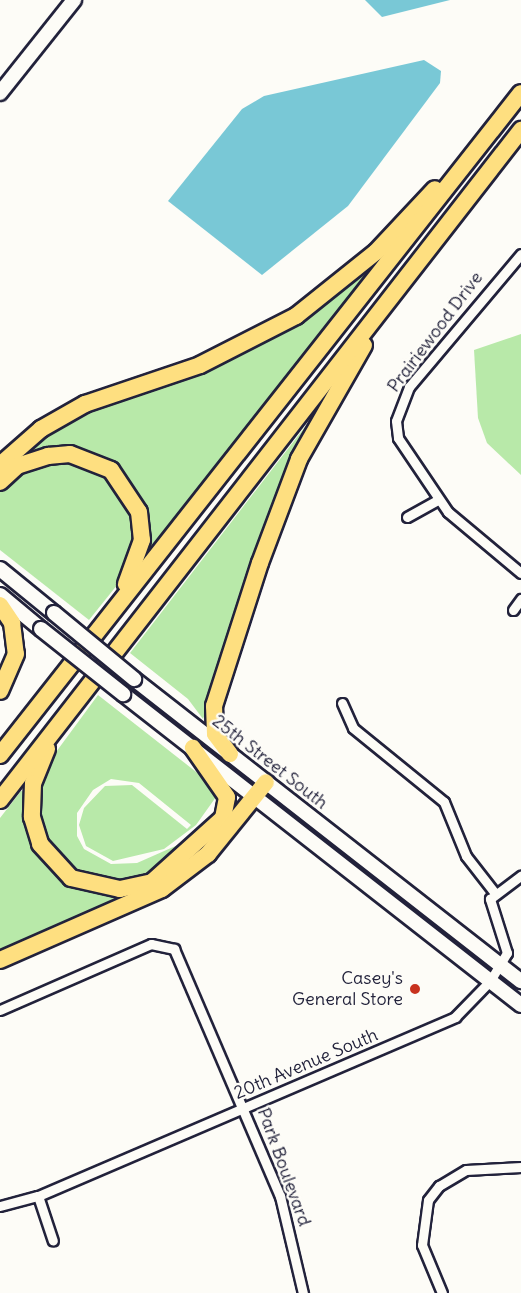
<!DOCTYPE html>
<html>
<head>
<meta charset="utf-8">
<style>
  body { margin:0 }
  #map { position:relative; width:521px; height:1293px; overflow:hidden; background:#fdfcf7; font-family:Delius,sans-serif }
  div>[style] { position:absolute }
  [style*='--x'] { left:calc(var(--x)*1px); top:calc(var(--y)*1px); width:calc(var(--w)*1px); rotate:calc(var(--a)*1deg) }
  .green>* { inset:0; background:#b8e9a9 }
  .water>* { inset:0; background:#79c8d6 }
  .roads { filter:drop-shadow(2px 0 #22223b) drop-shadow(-2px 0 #22223b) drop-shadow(0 2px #22223b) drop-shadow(0 -2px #22223b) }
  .street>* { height:9px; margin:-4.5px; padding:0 4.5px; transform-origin:4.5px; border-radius:4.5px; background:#fdfcf7 }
  .secondary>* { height:14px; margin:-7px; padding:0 7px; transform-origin:7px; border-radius:7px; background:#fdfcf7 }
  .highway>* { height:16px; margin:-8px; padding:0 8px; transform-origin:8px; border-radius:8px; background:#fedf80 }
  .bridges { filter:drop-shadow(2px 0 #22223b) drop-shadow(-2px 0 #22223b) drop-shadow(0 2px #22223b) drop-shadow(0 -2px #22223b) }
  .secondary-bridge>* { height:14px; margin:-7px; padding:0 7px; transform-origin:7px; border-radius:7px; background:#fdfcf7 }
  .dots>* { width:16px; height:16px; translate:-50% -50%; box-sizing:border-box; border:3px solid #fdfcf7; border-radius:50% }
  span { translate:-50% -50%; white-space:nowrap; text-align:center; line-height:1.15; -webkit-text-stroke:5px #fdfcf7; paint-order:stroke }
  .street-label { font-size:18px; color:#22223b }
  .poi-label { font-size:18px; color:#22223b }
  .right { translate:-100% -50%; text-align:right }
</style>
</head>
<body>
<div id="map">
  <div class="green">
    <i style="clip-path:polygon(363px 273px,366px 276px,151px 549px,147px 547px,141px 496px,103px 458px,81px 450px,19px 462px,19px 456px,78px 415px,307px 315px)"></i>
    <i style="clip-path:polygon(521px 334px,521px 475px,487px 443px,478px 418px,474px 350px)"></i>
    <i style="clip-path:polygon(311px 419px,315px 420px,203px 719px,188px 699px,130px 653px)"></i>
    <i style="clip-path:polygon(47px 459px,91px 464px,128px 494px,138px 539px,126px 574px,89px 620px,0 550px,0 490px,15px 474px)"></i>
    <i style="clip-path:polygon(98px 695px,209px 782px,216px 797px,196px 825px,164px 849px,113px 861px,86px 846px,79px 825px,84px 808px,105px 786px,132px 785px,187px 829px,191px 825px,139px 783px,111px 779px,93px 790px,77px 813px,77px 836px,84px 849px,111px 864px,137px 863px,180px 844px,214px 814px,221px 800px,223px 807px,155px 874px,112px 884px,68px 868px,42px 835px,36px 795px,45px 767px)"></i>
    <i style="clip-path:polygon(21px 791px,27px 792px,57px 872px,142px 890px,0 955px,0 818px)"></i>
  </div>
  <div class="water">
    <i style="clip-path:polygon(365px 0,450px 0,382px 17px)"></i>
    <i style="clip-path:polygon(424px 60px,441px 71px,440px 83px,348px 206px,262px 275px,168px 201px,242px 109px,264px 96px)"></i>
  </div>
  <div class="roads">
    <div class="street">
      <i style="--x:521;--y:254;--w:174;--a:130.1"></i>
      <i style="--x:409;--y:387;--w:36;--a:111"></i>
      <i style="--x:396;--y:421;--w:17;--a:83"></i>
      <i style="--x:398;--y:438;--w:89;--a:56"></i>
      <i style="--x:448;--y:512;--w:95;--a:39.9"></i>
      <i style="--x:407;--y:517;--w:35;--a:-29"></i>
      <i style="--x:513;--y:610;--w:14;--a:-54"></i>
      <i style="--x:342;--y:703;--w:27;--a:66"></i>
      <i style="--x:353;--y:728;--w:117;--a:39.1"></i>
      <i style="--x:444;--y:802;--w:58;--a:67.8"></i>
      <i style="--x:466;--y:856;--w:46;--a:52.1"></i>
      <i style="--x:0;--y:1010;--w:165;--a:-23.6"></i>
      <i style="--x:151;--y:944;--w:24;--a:12"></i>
      <i style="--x:174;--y:949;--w:269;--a:66.8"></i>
      <i style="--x:280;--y:1196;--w:100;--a:76.7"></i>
      <i style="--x:38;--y:1196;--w:47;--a:71.6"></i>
      <i style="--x:0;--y:1206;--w:39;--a:-15"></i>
      <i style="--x:38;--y:1196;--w:454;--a:-23.2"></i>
      <i style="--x:455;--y:1017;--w:50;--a:-45.8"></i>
      <i style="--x:490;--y:981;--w:33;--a:-59"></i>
      <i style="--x:507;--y:953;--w:57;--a:-107.5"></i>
      <i style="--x:490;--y:899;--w:39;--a:-37"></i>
      <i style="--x:442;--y:1293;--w:52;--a:-112.6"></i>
      <i style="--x:422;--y:1245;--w:45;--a:-82.4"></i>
      <i style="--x:428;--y:1200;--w:18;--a:-52"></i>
      <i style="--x:439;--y:1186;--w:31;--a:-31"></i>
      <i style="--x:466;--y:1170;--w:55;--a:-3.1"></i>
    </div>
    <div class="secondary">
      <i style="--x:0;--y:93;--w:119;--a:-51.5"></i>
      <i style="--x:0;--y:569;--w:70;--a:39.2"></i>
      <i style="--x:0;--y:595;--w:53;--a:39.7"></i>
      <i style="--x:134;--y:679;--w:491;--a:38"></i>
      <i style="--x:123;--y:694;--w:505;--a:38"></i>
    </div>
    <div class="highway">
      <i style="--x:0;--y:465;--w:55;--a:-41.3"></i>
      <i style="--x:41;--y:429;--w:51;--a:-29.6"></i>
      <i style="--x:85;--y:404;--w:121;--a:-18.7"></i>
      <i style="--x:200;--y:365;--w:108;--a:-27"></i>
      <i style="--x:296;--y:316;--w:102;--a:-38.7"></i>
      <i style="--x:376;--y:252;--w:86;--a:-46.9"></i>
      <i style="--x:0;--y:482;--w:23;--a:-43"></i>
      <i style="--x:17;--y:466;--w:33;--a:-18"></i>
      <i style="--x:48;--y:456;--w:22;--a:-5"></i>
      <i style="--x:70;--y:454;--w:44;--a:21.3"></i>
      <i style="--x:111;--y:470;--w:50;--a:56.3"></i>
      <i style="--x:139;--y:512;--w:28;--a:84"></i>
      <i style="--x:142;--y:540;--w:47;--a:110"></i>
      <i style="--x:0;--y:605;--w:22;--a:56"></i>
      <i style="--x:12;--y:623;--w:31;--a:83"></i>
      <i style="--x:16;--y:654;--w:40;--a:113.4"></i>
      <i style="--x:47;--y:749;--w:37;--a:112"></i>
      <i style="--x:33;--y:783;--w:34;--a:92"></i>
      <i style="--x:32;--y:817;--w:28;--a:73"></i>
      <i style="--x:40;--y:844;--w:46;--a:47.6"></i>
      <i style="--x:71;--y:878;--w:50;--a:12.7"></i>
      <i style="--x:120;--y:889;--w:33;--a:-12"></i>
      <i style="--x:152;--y:882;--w:96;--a:-42"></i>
      <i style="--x:223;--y:818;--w:21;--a:-79"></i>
      <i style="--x:227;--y:797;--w:60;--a:-124.8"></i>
      <i style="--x:230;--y:754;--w:25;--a:-127"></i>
      <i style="--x:215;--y:734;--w:28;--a:-92"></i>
      <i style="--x:214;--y:706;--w:150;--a:-72.2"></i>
      <i style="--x:260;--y:563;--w:111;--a:-69.4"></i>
      <i style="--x:299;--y:459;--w:131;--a:-60.3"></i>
      <i style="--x:0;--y:755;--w:842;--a:-51.8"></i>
      <i style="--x:0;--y:800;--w:849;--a:-52.13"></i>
      <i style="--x:0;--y:960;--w:177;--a:-23.7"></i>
      <i style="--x:162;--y:889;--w:58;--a:-37.3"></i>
      <i style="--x:208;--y:854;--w:92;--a:-51.1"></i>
    </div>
  </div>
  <div class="bridges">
    <div class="secondary-bridge">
      <i style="--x:54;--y:613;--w:104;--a:39.5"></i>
      <i style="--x:41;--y:629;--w:105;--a:38.4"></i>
    </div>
  </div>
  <div class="dots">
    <i style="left:415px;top:989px;background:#c8321e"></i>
  </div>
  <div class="street-label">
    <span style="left:435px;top:332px;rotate:-53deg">Prairiewood Drive</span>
    <span style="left:270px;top:762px;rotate:38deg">25th Street South</span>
    <span style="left:306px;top:1064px;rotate:-23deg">20th Avenue South</span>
    <span style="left:284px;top:1167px;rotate:70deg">Park Boulevard</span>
  </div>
  <div class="poi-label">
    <span class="right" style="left:403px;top:989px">Casey's<br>General Store</span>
  </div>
</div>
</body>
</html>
